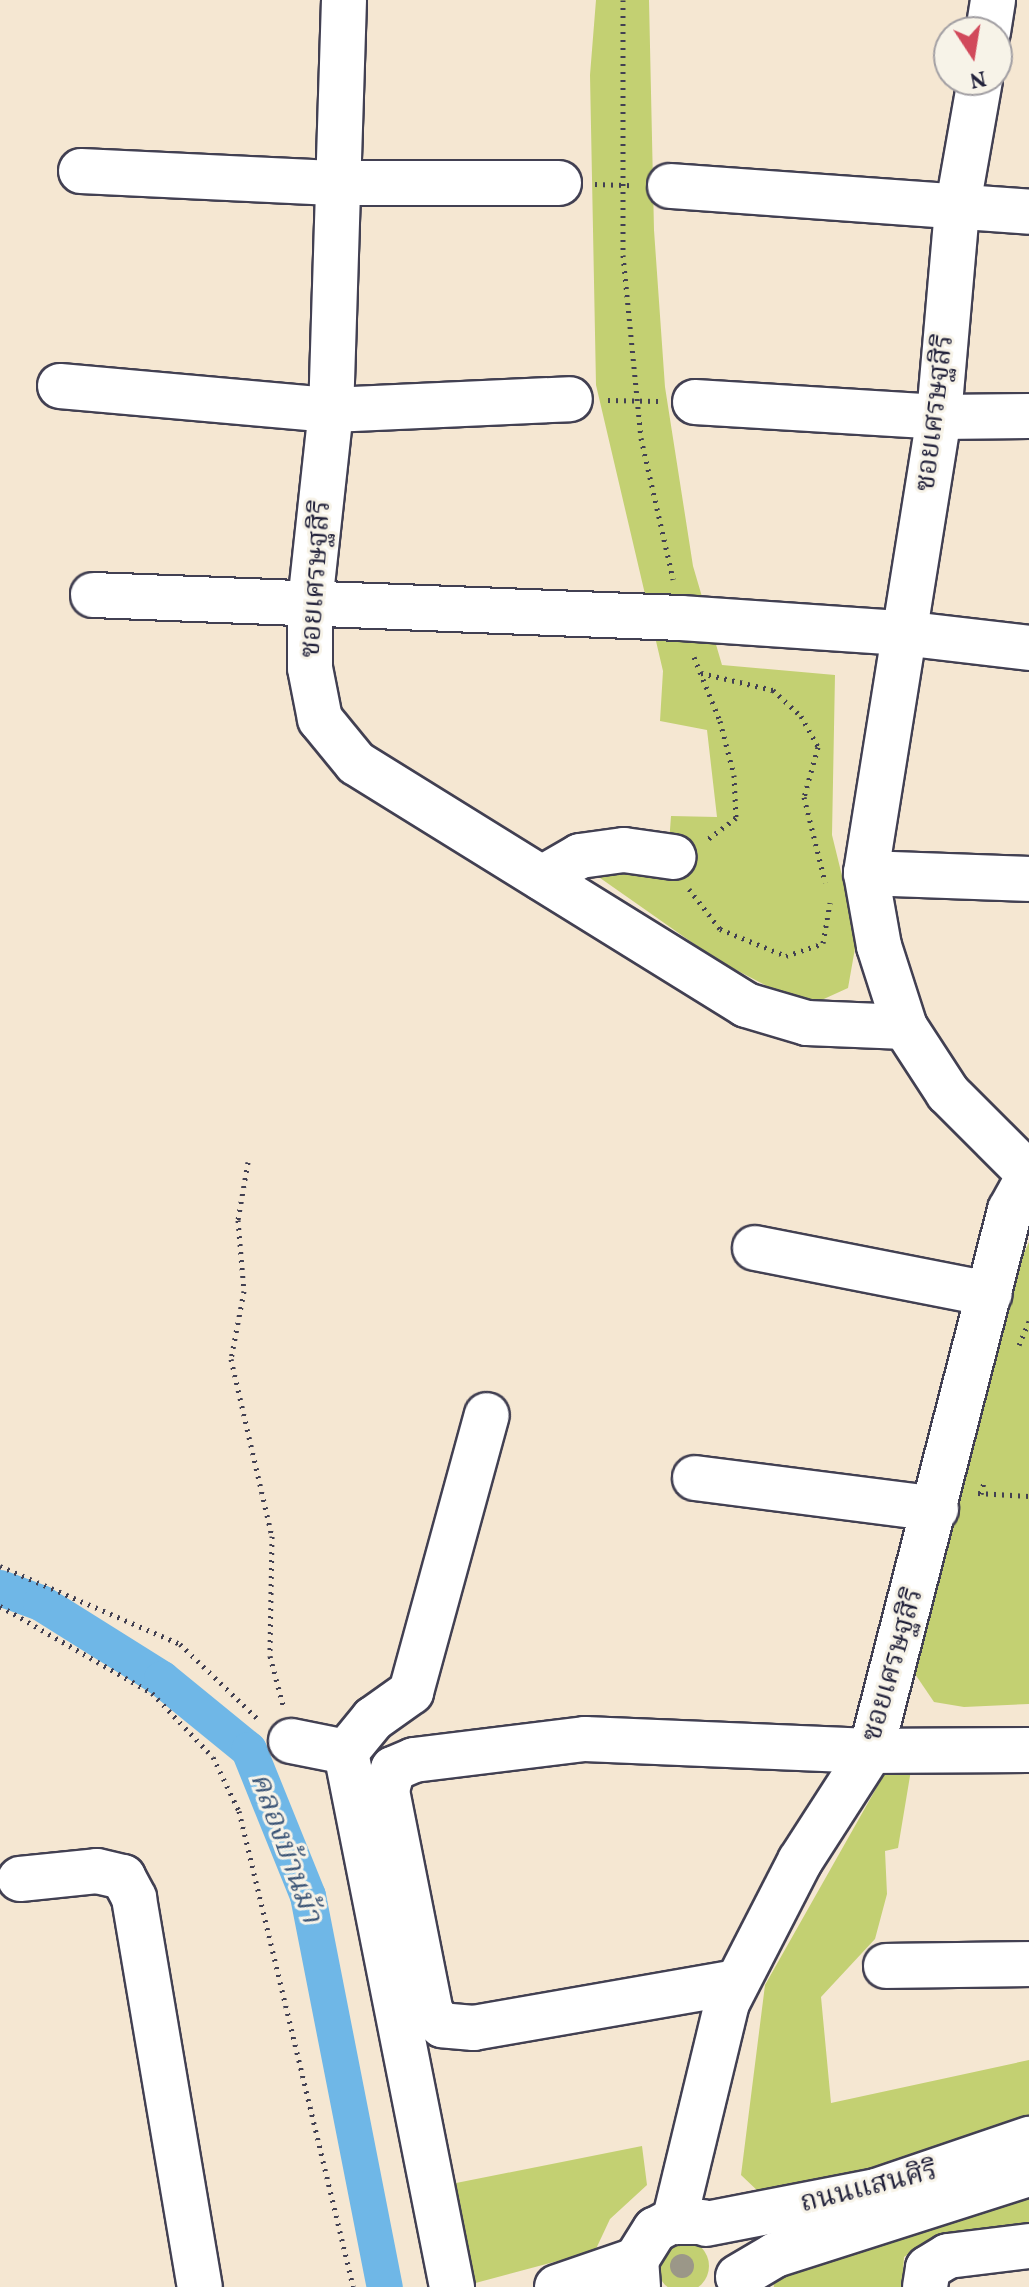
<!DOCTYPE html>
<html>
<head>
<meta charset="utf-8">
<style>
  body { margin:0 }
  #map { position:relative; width:1029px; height:2287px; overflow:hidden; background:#f5e7d2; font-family:Vollkorn,"Noto Serif Thai",serif }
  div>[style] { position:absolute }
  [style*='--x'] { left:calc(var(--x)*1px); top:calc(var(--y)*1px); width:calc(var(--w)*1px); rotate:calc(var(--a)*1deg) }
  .green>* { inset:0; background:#c3d072 }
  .round { border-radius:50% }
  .canal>* { height:36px; margin:-18px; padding:0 18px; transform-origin:18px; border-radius:18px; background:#6fb7e7 }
  .path>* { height:5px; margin-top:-2.5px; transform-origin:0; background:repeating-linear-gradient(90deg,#424052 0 2px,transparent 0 8px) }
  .roads { filter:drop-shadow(2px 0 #424052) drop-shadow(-2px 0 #424052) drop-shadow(0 2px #424052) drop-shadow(0 -2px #424052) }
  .minor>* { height:44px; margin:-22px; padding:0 22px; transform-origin:22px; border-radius:22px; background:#fff }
  .trees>* { width:24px; height:24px; margin:-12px; border-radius:50%; background:#9b9788 }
  span { translate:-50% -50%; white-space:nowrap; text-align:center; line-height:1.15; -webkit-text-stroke:6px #f7f3e8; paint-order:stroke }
  .street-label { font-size:28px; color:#22223b }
  .water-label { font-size:30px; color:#3d5677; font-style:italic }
  .north { position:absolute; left:933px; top:16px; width:80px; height:80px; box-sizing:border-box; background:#f7f3e8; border:2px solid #a29fa3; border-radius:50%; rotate:168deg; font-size:22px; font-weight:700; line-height:32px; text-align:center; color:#22223b }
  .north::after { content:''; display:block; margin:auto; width:28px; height:36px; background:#d1495b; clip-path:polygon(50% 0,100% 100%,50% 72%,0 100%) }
</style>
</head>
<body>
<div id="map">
  <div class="green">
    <i style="clip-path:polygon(596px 0,649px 0,654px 230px,665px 387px,693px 566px,722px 665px,835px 675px,832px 835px,857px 937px,848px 988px,815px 1003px,780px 993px,717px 960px,583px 866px,667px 871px,671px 816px,717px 817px,707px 730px,660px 721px,663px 671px,596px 385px,590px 75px)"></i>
    <i style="clip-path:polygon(1029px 1242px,1029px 1704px,964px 1707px,934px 1702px,915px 1674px,1013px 1277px)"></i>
    <i style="clip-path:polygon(911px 1770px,898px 1848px,885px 1851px,887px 1894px,875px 1939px,821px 1997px,831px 2103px,1029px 2060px,1029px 2118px,800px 2195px,761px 2194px,741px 2175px,765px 1985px,886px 1771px)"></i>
    <i style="clip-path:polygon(642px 2146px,647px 2185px,610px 2219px,595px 2251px,468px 2285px,446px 2185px)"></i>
    <i style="clip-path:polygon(1029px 2194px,1029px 2234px,928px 2242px,904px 2257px,902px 2287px,774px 2287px,772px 2276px)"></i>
    <i class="round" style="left:657px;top:2240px;width:52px;height:52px"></i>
  </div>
  <div class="canal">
    <i style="--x:0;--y:1588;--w:44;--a:20.1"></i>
    <i style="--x:41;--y:1603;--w:143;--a:32.1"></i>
    <i style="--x:162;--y:1679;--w:112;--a:39.2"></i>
    <i style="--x:249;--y:1750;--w:157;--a:68"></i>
    <i style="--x:308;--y:1896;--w:399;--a:78.9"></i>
  </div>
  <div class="path">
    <i style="--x:623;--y:0;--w:255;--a:90"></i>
    <i style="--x:623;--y:255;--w:184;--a:84.4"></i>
    <i style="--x:641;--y:438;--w:145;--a:77.2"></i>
    <i style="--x:595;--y:184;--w:38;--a:2"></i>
    <i style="--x:608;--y:400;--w:50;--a:1.1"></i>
    <i style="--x:694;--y:657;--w:69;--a:67.9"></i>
    <i style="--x:720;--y:721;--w:56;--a:75.5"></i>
    <i style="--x:734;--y:775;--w:43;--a:87.3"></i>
    <i style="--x:736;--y:818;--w:38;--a:143"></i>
    <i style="--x:701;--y:673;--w:74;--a:13.3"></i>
    <i style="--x:773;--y:690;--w:38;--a:43"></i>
    <i style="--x:801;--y:716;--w:35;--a:61"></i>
    <i style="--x:818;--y:747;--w:52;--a:105.6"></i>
    <i style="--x:804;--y:797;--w:88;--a:76.1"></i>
    <i style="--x:689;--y:889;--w:51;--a:52.2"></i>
    <i style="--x:720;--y:929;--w:71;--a:22.2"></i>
    <i style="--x:786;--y:956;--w:39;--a:-19"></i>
    <i style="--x:823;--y:943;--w:41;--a:-80.1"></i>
    <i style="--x:248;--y:1162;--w:59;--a:99.8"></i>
    <i style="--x:238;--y:1220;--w:71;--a:85.2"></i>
    <i style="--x:244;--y:1291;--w:69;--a:100.8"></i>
    <i style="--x:231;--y:1359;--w:182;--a:77"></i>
    <i style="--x:272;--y:1536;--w:120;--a:91"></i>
    <i style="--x:270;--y:1656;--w:51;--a:75.1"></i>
    <i style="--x:1019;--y:1345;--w:26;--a:-67"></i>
    <i style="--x:978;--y:1493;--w:51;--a:3.4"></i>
    <i style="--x:981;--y:1494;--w:12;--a:-76"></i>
    <i style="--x:0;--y:1566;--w:196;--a:23.4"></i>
    <i style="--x:180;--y:1644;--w:111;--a:43.9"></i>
    <i style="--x:0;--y:1606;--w:175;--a:29.8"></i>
    <i style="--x:152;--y:1693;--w:88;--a:46.4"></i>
    <i style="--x:213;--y:1757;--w:60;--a:64.3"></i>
    <i style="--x:239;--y:1811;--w:489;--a:76.5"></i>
  </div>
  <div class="roads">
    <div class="minor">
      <i style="--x:344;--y:0;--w:410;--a:91.8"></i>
      <i style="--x:331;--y:410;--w:194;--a:96.2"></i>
      <i style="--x:310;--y:603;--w:65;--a:90"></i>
      <i style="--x:310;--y:668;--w:52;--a:78.9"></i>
      <i style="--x:320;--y:719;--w:57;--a:50.7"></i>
      <i style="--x:356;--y:763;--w:459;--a:31.8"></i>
      <i style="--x:746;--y:1005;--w:64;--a:16.4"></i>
      <i style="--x:807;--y:1023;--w:98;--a:2.3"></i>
      <i style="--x:988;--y:32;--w:32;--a:-81"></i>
      <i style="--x:980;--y:80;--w:132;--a:100"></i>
      <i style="--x:957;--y:210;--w:208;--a:95"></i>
      <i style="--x:939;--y:417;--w:462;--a:99.1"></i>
      <i style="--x:866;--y:873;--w:74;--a:79.9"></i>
      <i style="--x:879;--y:946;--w:85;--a:72.2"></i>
      <i style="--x:905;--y:1027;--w:79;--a:56.9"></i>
      <i style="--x:948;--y:1093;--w:115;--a:45"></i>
      <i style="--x:81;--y:171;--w:258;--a:2.7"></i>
      <i style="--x:339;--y:183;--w:220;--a:0"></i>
      <i style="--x:670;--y:186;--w:360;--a:4.1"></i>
      <i style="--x:60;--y:386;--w:272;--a:5.1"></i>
      <i style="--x:331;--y:410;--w:239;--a:-2.6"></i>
      <i style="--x:695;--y:402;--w:244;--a:3.5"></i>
      <i style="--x:939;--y:417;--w:90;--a:-0.6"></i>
      <i style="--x:93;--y:595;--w:588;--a:2.24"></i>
      <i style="--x:681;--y:618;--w:222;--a:3.9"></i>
      <i style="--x:902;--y:633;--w:128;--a:6.7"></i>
      <i style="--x:866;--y:873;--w:163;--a:2.1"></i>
      <i style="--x:542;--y:878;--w:44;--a:-30.1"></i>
      <i style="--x:580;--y:856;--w:44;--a:-7.8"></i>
      <i style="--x:624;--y:850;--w:50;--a:8"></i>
      <i style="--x:755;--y:1248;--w:239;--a:11.1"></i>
      <i style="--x:695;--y:1478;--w:243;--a:7.3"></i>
      <i style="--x:291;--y:1741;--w:56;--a:11.3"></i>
      <i style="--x:20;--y:1879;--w:77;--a:-5.9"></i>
      <i style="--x:97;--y:1871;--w:27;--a:13"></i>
      <i style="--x:123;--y:1877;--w:24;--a:62"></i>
      <i style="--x:134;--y:1898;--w:395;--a:80.4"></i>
      <i style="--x:886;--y:1966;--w:143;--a:-0.8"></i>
      <i style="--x:737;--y:1982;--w:267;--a:170.1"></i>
      <i style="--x:474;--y:2028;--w:32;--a:-175"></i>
      <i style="--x:442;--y:2025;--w:16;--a:-133"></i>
      <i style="--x:431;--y:2013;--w:227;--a:-101.2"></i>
      <i style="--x:387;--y:1790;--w:22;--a:-74"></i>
      <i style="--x:393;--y:1769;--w:23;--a:-23"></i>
      <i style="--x:414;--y:1760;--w:172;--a:-7"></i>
      <i style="--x:585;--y:1739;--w:286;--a:2.4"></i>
      <i style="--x:871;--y:1751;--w:158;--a:-0.4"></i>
      <i style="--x:674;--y:2222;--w:225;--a:-76.4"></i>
      <i style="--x:727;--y:2003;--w:160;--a:-62.8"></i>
      <i style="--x:800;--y:1861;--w:131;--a:-57.2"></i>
      <i style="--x:871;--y:1751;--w:559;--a:-75.59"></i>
      <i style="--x:1010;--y:1210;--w:39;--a:-61"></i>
      <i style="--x:706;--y:2224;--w:173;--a:-11"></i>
      <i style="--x:876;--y:2191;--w:162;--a:-18.8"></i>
      <i style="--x:738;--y:2277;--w:43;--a:-30.7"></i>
      <i style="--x:775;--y:2255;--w:267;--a:-17.7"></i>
      <i style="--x:452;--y:2287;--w:545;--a:-101.21"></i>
      <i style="--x:346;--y:1752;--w:43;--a:-50.7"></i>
      <i style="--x:373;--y:1719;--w:47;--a:-35.4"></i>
      <i style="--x:411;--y:1692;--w:287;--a:-74.7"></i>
      <i style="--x:557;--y:2287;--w:83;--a:-18.9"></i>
      <i style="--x:638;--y:2287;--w:27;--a:-94"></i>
      <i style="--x:636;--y:2260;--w:36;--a:-58"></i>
      <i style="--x:655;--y:2230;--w:17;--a:-28"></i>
      <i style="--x:670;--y:2222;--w:33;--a:0"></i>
      <i style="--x:925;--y:2287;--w:19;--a:-81"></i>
      <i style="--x:928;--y:2268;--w:23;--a:-31"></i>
      <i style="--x:948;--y:2256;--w:82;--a:-7"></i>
    </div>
  </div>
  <div class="trees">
    <i style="left:682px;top:2266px"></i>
  </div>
  <div class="street-label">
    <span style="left:936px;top:413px;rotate:-83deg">ซอยเศรษฐสิริ</span>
    <span style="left:317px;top:579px;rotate:-86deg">ซอยเศรษฐสิริ</span>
    <span style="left:894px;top:1665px;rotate:-74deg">ซอยเศรษฐสิริ</span>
    <span style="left:869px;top:2188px;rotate:-14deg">ถนนแสนศิริ</span>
  </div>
  <div class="water-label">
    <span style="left:285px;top:1848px;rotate:70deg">คลองบ้านม้า</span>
  </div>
  <div class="north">N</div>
</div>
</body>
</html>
